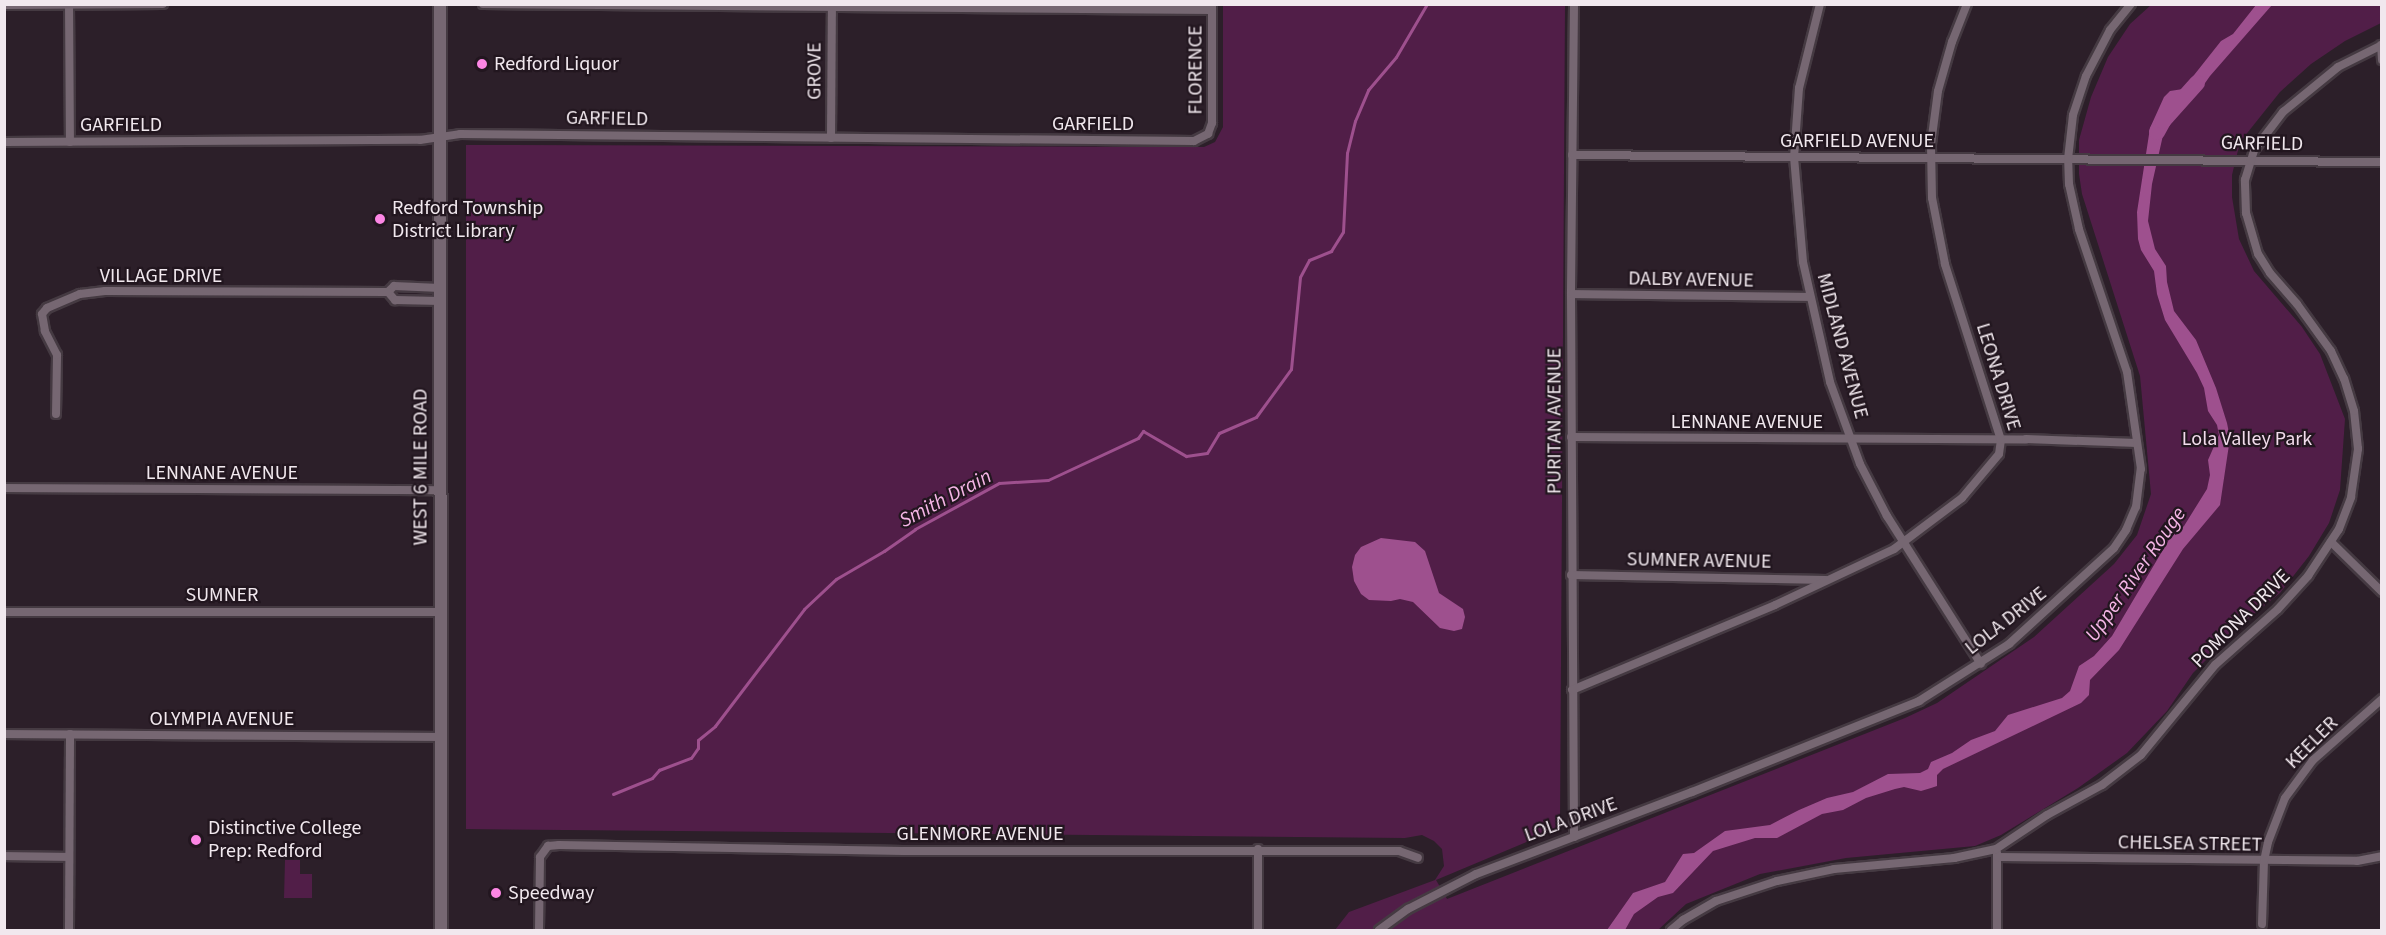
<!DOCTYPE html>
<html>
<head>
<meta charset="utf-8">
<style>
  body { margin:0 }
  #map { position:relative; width:2386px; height:935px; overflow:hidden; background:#2c1f29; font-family:"Source Sans 3",sans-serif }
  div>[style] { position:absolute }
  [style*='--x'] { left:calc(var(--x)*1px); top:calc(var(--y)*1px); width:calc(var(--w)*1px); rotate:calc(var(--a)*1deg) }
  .green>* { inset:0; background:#511e48 }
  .water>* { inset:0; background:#9e508e }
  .stream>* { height:3px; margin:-1.5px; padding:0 1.5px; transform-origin:1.5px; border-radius:1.5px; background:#9e508e }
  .river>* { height:16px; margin:-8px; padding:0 8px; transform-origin:8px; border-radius:8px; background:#9e508e }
  .roads { filter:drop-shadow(2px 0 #453a42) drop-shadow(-2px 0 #453a42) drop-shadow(0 2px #453a42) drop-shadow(0 -2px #453a42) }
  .street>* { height:8px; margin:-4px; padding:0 4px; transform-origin:4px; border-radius:4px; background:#766772 }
  .secondary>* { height:12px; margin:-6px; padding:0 6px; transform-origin:6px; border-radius:6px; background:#766772 }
  .dots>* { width:16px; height:16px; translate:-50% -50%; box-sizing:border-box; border:3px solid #22161f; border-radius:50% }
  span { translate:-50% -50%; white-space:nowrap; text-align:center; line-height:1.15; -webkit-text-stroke:4.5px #22161f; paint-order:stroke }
  .poi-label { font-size:20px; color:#f1e8ee }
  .left { translate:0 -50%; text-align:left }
  .street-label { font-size:20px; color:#f1e8ee }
  .park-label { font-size:20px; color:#f2dcec }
  .water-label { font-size:21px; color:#f4b5e5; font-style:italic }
  .frame { position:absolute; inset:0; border:6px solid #f1e8ee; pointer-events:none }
</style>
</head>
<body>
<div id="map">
  <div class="green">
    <i style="clip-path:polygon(1223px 5px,1565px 5px,1560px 828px,1436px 880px,1447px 899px,1905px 718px,1937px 703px,2034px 637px,2114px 564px,2137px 535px,2151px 494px,2140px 376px,2082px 194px,2079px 174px,2079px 140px,2091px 97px,2108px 57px,2130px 24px,2151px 5px,2381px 5px,2381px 23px,2345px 41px,2311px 64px,2280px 92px,2240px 142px,2232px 175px,2232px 197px,2239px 239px,2254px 271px,2302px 327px,2320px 354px,2345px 419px,2340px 490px,2329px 523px,2309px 556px,2280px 593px,2244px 622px,2193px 673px,2167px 711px,2127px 753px,2078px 788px,2001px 835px,1975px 846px,1846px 858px,1760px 874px,1686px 904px,1658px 930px,1335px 930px,1349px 912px,1435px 880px,1444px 866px,1442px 849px,1434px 841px,1422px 835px,1405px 838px,466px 829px,466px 145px,1204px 147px,1215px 142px,1223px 127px)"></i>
    <i style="clip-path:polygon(285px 860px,300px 860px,300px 874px,312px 874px,312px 898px,284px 898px)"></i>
  </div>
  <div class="water">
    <i style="clip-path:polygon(2256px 5px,2272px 5px,2210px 76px,2198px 93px,2193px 98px,2179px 100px,2173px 104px,2166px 122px,2152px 184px,2148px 221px,2155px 249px,2166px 266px,2167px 282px,2174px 311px,2196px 340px,2216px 388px,2227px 423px,2230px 438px,2220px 505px,2183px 549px,2119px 650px,2090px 680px,2089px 695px,2081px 703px,1943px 769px,1937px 775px,1937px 786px,1931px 788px,1921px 791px,1904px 787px,1895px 789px,1866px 798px,1843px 810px,1822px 814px,1777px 838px,1755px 838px,1713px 851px,1673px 893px,1658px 897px,1634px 914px,1625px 930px,1607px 930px,1633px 893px,1665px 882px,1683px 854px,1694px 853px,1725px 831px,1770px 825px,1799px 810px,1827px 798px,1853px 792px,1888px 774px,1920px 773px,1928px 769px,1931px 762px,1952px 753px,1971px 740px,1995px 731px,2008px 715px,2062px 698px,2070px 691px,2079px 666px,2094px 656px,2112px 636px,2170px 538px,2184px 526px,2207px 489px,2210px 475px,2208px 460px,2219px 435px,2217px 425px,2208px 411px,2204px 388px,2197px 373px,2165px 320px,2157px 294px,2154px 271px,2141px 250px,2138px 239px,2137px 212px,2150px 128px,2164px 97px,2170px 91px,2183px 89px,2221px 41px,2233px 34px)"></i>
    <i style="clip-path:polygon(1381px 538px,1415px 542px,1425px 551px,1439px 593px,1463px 609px,1465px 617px,1462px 629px,1454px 631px,1440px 628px,1413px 602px,1400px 599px,1391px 601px,1369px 600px,1361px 594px,1354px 581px,1352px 567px,1355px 555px,1361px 547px)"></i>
  </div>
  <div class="stream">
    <i style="--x:613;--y:794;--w:42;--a:-22.3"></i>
    <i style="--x:652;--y:778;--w:11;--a:-49"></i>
    <i style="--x:659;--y:770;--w:34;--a:-21"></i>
    <i style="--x:691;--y:758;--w:12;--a:-55"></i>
    <i style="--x:698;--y:748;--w:8;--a:-90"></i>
    <i style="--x:698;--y:740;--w:22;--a:-39"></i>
    <i style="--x:715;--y:726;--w:147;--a:-52.7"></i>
    <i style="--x:804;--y:609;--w:44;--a:-43.2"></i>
    <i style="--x:836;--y:579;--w:56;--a:-30.3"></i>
    <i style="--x:884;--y:551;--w:38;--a:-35"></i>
    <i style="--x:915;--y:529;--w:96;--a:-28.7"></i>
    <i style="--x:999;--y:483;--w:49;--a:-3.5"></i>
    <i style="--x:1048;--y:480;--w:99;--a:-25"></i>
    <i style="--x:1138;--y:438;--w:9;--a:-54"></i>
    <i style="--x:1143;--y:431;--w:50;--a:30.2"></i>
    <i style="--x:1186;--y:456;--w:21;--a:-8"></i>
    <i style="--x:1207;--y:453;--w:23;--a:-59"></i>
    <i style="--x:1219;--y:433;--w:40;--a:-23.4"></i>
    <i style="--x:1256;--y:417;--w:59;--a:-53.9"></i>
    <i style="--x:1291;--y:369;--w:92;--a:-84.4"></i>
    <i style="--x:1300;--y:277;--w:19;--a:-62"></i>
    <i style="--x:1309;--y:260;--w:24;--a:-22"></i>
    <i style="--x:1331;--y:251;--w:22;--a:-58"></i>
    <i style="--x:1343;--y:232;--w:79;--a:-87.1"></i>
    <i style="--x:1347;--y:153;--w:33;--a:-76"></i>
    <i style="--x:1355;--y:121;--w:34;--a:-67"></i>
    <i style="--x:1368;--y:90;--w:43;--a:-49.7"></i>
    <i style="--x:1396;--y:57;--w:61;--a:-59.7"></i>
  </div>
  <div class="river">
    <i style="--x:2157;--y:132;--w:13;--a:-61"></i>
    <i style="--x:2163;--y:121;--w:51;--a:-48.2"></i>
  </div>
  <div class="roads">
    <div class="street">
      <i style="--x:69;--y:4;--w:138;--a:89.6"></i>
      <i style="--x:483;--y:4;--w:729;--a:0.47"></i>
      <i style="--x:1574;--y:4;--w:290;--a:90.6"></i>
      <i style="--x:1571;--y:294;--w:543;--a:89.68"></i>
      <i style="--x:1820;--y:4;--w:87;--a:104"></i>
      <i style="--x:1799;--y:88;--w:69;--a:94.1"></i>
      <i style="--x:1794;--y:157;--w:105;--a:85.1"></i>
      <i style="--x:1803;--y:262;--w:123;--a:77.3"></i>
      <i style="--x:1830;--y:382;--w:87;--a:69.9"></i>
      <i style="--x:1860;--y:464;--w:59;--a:62.6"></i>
      <i style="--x:1887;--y:516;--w:175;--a:57.6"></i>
      <i style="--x:4;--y:5;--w:159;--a:-0.4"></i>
      <i style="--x:2381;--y:45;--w:15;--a:86"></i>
      <i style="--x:831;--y:138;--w:134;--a:-89.6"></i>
      <i style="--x:4;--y:142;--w:416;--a:-0.3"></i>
      <i style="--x:420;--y:140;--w:40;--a:-8.5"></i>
      <i style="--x:460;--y:134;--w:734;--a:0.55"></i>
      <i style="--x:1194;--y:141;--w:16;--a:-27"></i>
      <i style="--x:1208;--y:134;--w:12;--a:-70"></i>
      <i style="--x:1212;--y:123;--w:119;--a:-90"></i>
      <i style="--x:1572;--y:155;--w:810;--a:0.5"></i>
      <i style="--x:440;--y:288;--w:46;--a:-177.5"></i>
      <i style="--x:394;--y:286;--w:8;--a:135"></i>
      <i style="--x:388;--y:292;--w:11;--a:49"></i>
      <i style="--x:395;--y:300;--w:45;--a:1.3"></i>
      <i style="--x:1571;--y:294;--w:239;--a:0.7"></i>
      <i style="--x:56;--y:414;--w:59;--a:-89"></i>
      <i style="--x:57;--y:355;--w:27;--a:-117"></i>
      <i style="--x:45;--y:331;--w:17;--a:-100"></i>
      <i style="--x:42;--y:314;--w:8;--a:-50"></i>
      <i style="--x:47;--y:308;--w:36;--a:-23"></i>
      <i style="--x:80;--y:294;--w:25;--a:-7"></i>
      <i style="--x:105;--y:291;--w:283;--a:0.2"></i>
      <i style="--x:1571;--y:437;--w:455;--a:0.3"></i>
      <i style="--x:2026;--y:439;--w:111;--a:2.1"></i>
      <i style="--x:4;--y:488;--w:436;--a:0.3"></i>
      <i style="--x:2331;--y:542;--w:71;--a:44.4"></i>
      <i style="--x:1571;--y:575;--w:255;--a:1.1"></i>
      <i style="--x:4;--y:612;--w:436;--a:0"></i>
      <i style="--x:1572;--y:690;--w:220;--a:-22.7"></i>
      <i style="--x:1775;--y:605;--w:132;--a:-25.2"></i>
      <i style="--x:1894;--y:549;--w:85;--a:-36.9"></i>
      <i style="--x:1962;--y:498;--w:57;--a:-49.9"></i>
      <i style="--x:1999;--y:454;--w:14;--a:-82"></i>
      <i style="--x:2001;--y:440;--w:185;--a:-107.7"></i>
      <i style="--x:1945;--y:264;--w:67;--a:-101.1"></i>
      <i style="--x:1932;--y:198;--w:54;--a:-91.1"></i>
      <i style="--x:1931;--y:144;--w:53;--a:-82.5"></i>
      <i style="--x:1938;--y:91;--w:51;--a:-74.1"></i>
      <i style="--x:1952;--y:42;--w:41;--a:-68.5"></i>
      <i style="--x:4;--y:734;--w:435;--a:0.4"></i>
      <i style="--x:1258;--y:849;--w:81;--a:90"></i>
      <i style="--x:1997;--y:853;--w:77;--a:90"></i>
      <i style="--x:4;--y:856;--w:65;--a:0.9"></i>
      <i style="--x:1998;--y:857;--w:359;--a:0.6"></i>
      <i style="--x:2357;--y:861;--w:25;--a:-11"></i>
      <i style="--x:2262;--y:924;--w:63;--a:-88.2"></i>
      <i style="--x:2264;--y:861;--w:19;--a:-78"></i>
      <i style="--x:2268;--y:842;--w:47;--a:-68.9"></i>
      <i style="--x:2285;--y:798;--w:47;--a:-53.6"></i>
      <i style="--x:2313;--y:760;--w:92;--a:-41.5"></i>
      <i style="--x:69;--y:930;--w:196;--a:-89.7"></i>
      <i style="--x:539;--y:930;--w:73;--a:-89.2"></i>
      <i style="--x:540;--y:857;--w:14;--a:-54"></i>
      <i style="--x:548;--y:846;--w:11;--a:-5"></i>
      <i style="--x:559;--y:845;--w:344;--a:1"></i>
      <i style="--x:903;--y:851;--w:496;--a:0"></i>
      <i style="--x:1399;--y:851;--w:20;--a:20"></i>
      <i style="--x:1379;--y:930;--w:36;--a:-36"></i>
      <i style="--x:1408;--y:909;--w:76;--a:-27.2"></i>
      <i style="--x:1476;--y:874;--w:231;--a:-20.8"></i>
      <i style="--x:1692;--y:792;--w:245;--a:-21.8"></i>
      <i style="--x:1919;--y:701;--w:107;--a:-32.3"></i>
      <i style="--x:2009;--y:644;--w:142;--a:-42.4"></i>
      <i style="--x:2114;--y:548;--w:22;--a:-56"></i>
      <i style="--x:2126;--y:530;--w:25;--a:-67"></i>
      <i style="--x:2136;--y:507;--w:38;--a:-83"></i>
      <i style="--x:2141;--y:469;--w:98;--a:-98.2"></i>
      <i style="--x:2127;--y:372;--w:151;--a:-108.6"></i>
      <i style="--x:2079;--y:229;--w:46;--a:-102.5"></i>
      <i style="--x:2069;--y:184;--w:25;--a:-92"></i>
      <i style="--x:2068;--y:159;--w:44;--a:-83.5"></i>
      <i style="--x:2073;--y:115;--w:41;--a:-71.6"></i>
      <i style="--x:2086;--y:76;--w:52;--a:-62.4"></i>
      <i style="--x:2110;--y:30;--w:33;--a:-51"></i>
      <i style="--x:1671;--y:930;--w:16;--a:-40"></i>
      <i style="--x:1683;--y:920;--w:38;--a:-30"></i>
      <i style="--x:1716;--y:901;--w:64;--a:-18.2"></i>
      <i style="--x:1777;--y:881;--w:58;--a:-11.9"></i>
      <i style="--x:1834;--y:869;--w:121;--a:-5.2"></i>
      <i style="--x:1954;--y:858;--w:43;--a:-12.1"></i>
      <i style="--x:1996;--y:849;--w:61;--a:-33.7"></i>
      <i style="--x:2047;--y:815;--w:63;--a:-28.6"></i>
      <i style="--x:2102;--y:785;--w:49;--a:-37.6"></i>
      <i style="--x:2141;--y:755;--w:117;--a:-50.6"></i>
      <i style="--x:2215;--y:665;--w:84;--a:-41.6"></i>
      <i style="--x:2278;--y:609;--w:45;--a:-47.7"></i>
      <i style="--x:2308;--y:576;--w:56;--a:-56.6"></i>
      <i style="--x:2339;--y:529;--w:34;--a:-69"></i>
      <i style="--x:2351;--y:497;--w:49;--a:-81.7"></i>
      <i style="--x:2358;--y:449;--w:38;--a:-96"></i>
      <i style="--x:2354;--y:411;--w:34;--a:-107"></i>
      <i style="--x:2344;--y:379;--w:31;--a:-115"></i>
      <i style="--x:2331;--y:351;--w:58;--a:-125.9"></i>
      <i style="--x:2297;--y:304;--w:41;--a:-131.1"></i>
      <i style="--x:2270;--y:273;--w:22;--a:-122"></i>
      <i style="--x:2258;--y:254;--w:43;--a:-106.3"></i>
      <i style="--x:2246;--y:213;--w:33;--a:-92"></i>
      <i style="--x:2245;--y:180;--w:31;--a:-73"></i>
      <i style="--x:2254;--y:150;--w:48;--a:-52.7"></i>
      <i style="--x:2283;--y:112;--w:71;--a:-39.3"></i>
      <i style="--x:2338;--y:67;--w:49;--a:-26.6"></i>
    </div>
    <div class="secondary">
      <i style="--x:440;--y:4;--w:926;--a:89.94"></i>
    </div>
  </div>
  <div class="dots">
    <i style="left:482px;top:64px;background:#fc86e4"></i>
    <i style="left:380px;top:219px;background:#fc86e4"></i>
    <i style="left:196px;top:840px;background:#fc86e4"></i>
    <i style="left:496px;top:893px;background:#fc86e4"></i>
  </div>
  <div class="poi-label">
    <span class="left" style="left:494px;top:64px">Redford Liquor</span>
    <span class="left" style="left:392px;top:220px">Redford Township<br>District Library</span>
    <span class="left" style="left:208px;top:840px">Distinctive College<br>Prep: Redford</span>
    <span class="left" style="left:508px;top:893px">Speedway</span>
  </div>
  <div class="street-label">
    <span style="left:1196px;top:70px;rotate:-90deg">FLORENCE</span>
    <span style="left:815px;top:71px;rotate:-90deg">GROVE</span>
    <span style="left:607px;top:119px;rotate:1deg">GARFIELD</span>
    <span style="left:1093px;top:124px">GARFIELD</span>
    <span style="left:121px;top:125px">GARFIELD</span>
    <span style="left:1857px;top:141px">GARFIELD AVENUE</span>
    <span style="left:2262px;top:144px;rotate:1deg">GARFIELD</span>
    <span style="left:161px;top:276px">VILLAGE DRIVE</span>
    <span style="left:1691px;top:280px;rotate:1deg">DALBY AVENUE</span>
    <span style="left:1842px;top:346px;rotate:75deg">MIDLAND AVENUE</span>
    <span style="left:1998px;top:377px;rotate:73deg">LEONA DRIVE</span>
    <span style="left:1555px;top:421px;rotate:-90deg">PURITAN AVENUE</span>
    <span style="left:1747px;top:422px">LENNANE AVENUE</span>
    <span style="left:421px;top:467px;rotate:-90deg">WEST 6 MILE ROAD</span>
    <span style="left:222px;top:473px">LENNANE AVENUE</span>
    <span style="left:1699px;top:561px;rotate:1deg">SUMNER AVENUE</span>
    <span style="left:222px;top:595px">SUMNER</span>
    <span style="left:2241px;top:619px;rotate:-45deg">POMONA DRIVE</span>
    <span style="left:2006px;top:621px;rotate:-38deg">LOLA DRIVE</span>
    <span style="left:222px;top:719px">OLYMPIA AVENUE</span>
    <span style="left:2312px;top:743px;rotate:-45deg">KEELER</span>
    <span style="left:1571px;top:820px;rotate:-20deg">LOLA DRIVE</span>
    <span style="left:980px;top:834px">GLENMORE AVENUE</span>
    <span style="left:2190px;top:844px;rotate:1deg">CHELSEA STREET</span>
  </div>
  <div class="park-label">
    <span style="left:2247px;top:439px">Lola Valley Park</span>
  </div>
  <div class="water-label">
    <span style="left:945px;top:498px;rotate:-28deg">Smith Drain</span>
    <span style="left:2135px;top:574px;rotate:-55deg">Upper River Rouge</span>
  </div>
  <div class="frame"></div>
</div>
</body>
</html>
